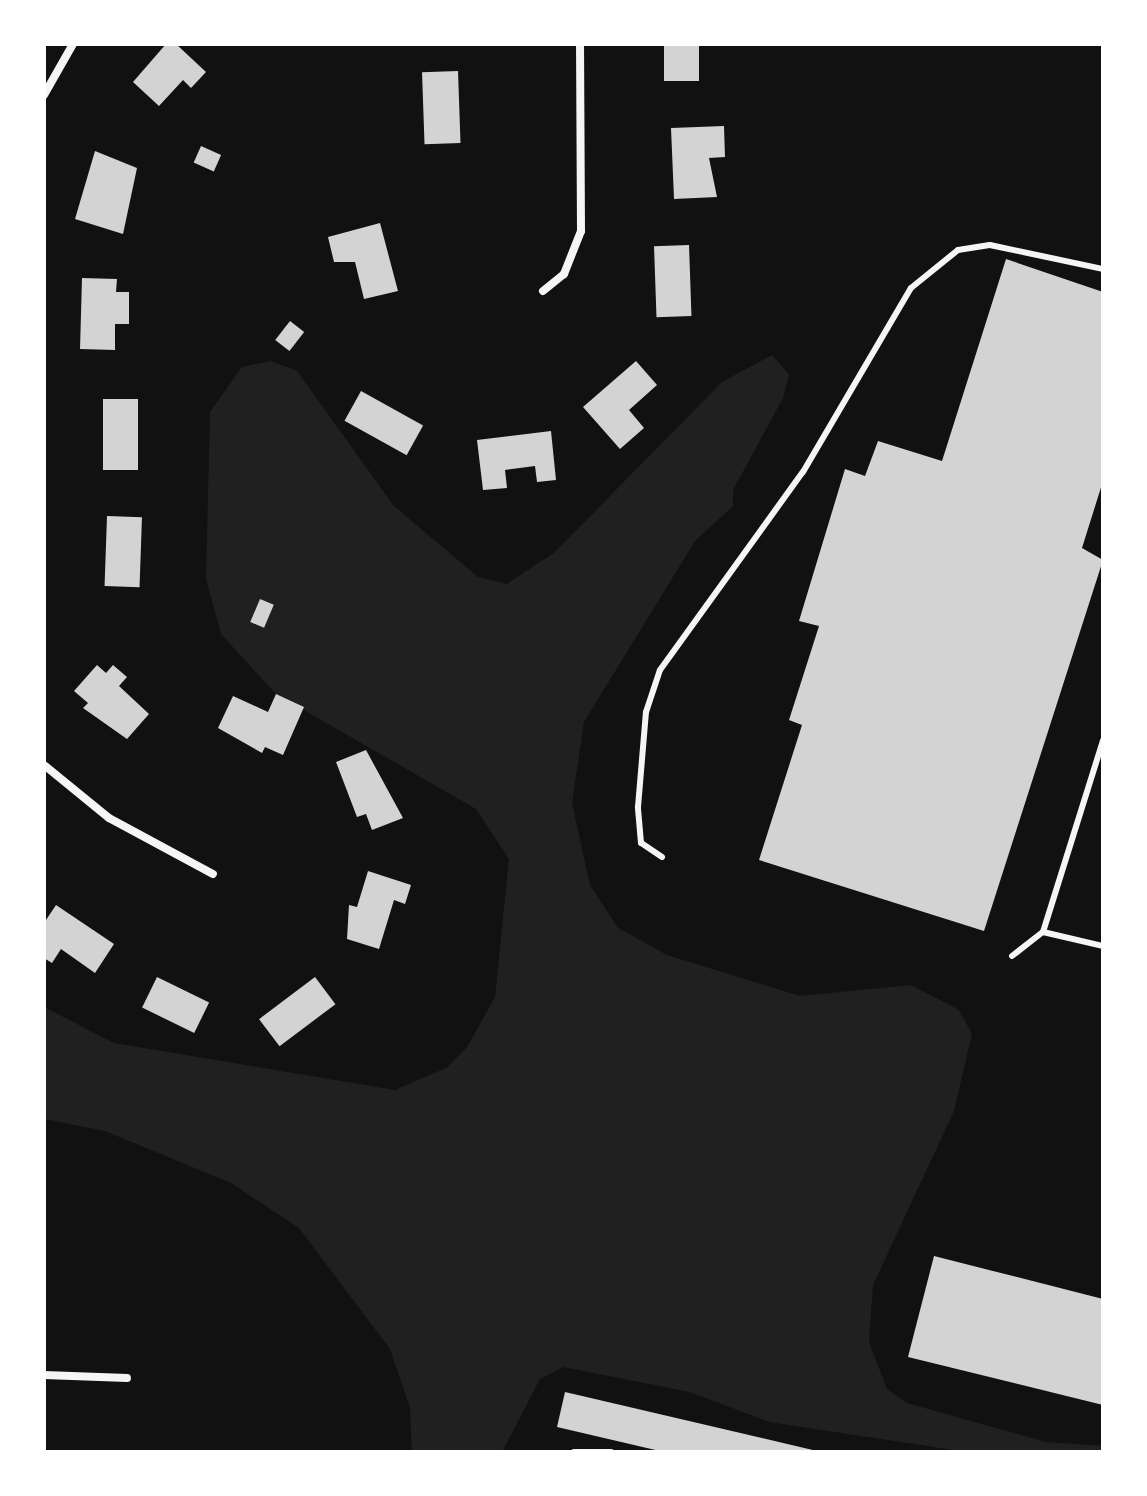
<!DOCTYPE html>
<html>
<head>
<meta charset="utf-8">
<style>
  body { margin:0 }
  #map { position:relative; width:1147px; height:1496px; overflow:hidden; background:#111; font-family:"DejaVu Sans",sans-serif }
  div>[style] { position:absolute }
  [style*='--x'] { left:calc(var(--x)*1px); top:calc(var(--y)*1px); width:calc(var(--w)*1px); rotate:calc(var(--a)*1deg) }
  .green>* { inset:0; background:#202020 }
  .building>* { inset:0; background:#d3d3d3; transform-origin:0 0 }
  .service>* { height:6px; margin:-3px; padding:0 3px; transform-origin:3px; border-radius:3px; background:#f5f5f5 }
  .minor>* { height:8px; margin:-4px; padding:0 4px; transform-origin:4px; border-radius:4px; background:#f5f5f5 }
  span { translate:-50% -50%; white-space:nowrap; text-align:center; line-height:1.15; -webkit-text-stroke:8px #fff; paint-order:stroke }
  .frame { position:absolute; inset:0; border:46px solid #fff; pointer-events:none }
</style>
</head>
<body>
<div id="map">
  <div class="green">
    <i style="clip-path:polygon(772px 355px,789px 374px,783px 398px,733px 490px,733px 506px,695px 541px,584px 722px,572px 803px,590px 885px,618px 928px,667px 955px,800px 996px,911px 985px,959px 1010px,972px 1034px,954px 1111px,873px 1285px,869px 1342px,887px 1389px,907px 1403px,1046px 1442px,1103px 1446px,1103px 1452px,967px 1452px,769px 1422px,690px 1392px,563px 1367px,540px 1379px,502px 1452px,412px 1452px,410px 1408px,390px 1349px,299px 1228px,231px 1183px,105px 1131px,44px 1119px,44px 1007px,114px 1043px,395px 1090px,446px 1068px,467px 1047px,495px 997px,509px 859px,476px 809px,276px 694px,221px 634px,206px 579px,210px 412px,242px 367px,271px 361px,297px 371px,394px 506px,478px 577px,507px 584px,555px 552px,722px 382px)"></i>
  </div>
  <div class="building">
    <i style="clip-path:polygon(166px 44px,176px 44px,206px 72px,191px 88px,183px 80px,159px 106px,133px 82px)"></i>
    <i style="left:664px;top:44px;width:35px;height:37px"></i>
    <i style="left:458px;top:71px;width:72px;height:36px;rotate:88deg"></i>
    <i style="clip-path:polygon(724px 126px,725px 157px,709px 158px,717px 197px,674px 199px,671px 128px)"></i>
    <i style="left:201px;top:146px;width:22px;height:18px;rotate:24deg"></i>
    <i style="clip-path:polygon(95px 151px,137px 168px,123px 234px,75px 219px)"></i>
    <i style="clip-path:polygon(380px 223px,398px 291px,364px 299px,355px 262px,334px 262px,328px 237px)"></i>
    <i style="left:689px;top:245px;width:71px;height:35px;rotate:88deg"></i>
    <i style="clip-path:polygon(1006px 259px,1103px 292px,1103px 481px,1082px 548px,1103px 560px,984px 931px,759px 860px,802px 725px,789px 720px,819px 626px,799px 621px,845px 469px,865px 476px,878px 441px,942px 461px)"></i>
    <i style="clip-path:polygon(82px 278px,117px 279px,116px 292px,129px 292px,129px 324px,115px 324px,115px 350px,80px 349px)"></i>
    <i style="left:290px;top:321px;width:18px;height:24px;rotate:38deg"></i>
    <i style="clip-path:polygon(636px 361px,657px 385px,629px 410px,644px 428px,620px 449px,583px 407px)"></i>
    <i style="left:361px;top:391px;width:71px;height:34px;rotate:29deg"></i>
    <i style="left:103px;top:399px;width:35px;height:71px"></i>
    <i style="clip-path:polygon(551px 431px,556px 480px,537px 482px,535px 466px,505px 470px,507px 488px,483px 490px,477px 440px)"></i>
    <i style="left:107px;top:516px;width:35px;height:70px;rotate:2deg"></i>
    <i style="left:260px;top:599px;width:15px;height:25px;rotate:23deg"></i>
    <i style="clip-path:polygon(97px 665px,106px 673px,113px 665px,127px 677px,119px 686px,149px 714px,127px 739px,83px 708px,88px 703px,74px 691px)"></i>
    <i style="clip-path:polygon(276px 694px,304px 707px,283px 755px,265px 747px,262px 753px,218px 728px,233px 696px,268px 712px)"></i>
    <i style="clip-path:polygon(366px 750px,403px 818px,372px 830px,366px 814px,357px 817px,336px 762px)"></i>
    <i style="clip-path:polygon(368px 871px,411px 885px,405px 904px,394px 900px,379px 949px,347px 939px,349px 905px,357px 907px)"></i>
    <i style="clip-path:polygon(56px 905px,114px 944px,95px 973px,61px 949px,52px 963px,44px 958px,44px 923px)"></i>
    <i style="left:157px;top:977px;width:58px;height:34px;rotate:26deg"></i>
    <i style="left:315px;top:977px;width:34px;height:70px;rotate:53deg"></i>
    <i style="clip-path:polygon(934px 1256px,1103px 1299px,1103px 1405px,908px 1357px)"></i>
    <i style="clip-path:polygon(565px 1392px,817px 1451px,817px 1452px,664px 1452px,557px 1427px)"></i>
  </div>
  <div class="service">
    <i style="--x:662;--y:857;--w:25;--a:-146"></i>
    <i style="--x:641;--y:843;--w:36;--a:-95"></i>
    <i style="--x:638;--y:807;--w:95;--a:-85.2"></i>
    <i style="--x:646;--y:712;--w:44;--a:-71.6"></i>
    <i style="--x:660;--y:670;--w:244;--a:-54.2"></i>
    <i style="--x:803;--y:472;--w:213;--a:-59.6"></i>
    <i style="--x:911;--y:288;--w:60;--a:-39"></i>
    <i style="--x:958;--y:250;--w:32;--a:-9"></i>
    <i style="--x:990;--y:245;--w:116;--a:12"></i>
    <i style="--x:1043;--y:932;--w:201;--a:-72.6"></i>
    <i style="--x:1012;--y:956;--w:39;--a:-38"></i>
    <i style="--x:1043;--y:932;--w:62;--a:13.1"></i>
    <i style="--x:574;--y:1452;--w:37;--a:0"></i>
  </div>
  <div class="minor">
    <i style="--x:44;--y:95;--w:59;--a:-60.4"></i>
    <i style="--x:543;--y:291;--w:27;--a:-39"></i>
    <i style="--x:564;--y:274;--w:46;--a:-68.4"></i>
    <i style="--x:581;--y:231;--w:187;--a:-90.3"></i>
    <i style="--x:44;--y:765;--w:84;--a:39.2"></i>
    <i style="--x:109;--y:818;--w:118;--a:28.3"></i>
    <i style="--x:44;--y:1375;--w:83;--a:2.1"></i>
  </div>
  <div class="frame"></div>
</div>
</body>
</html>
